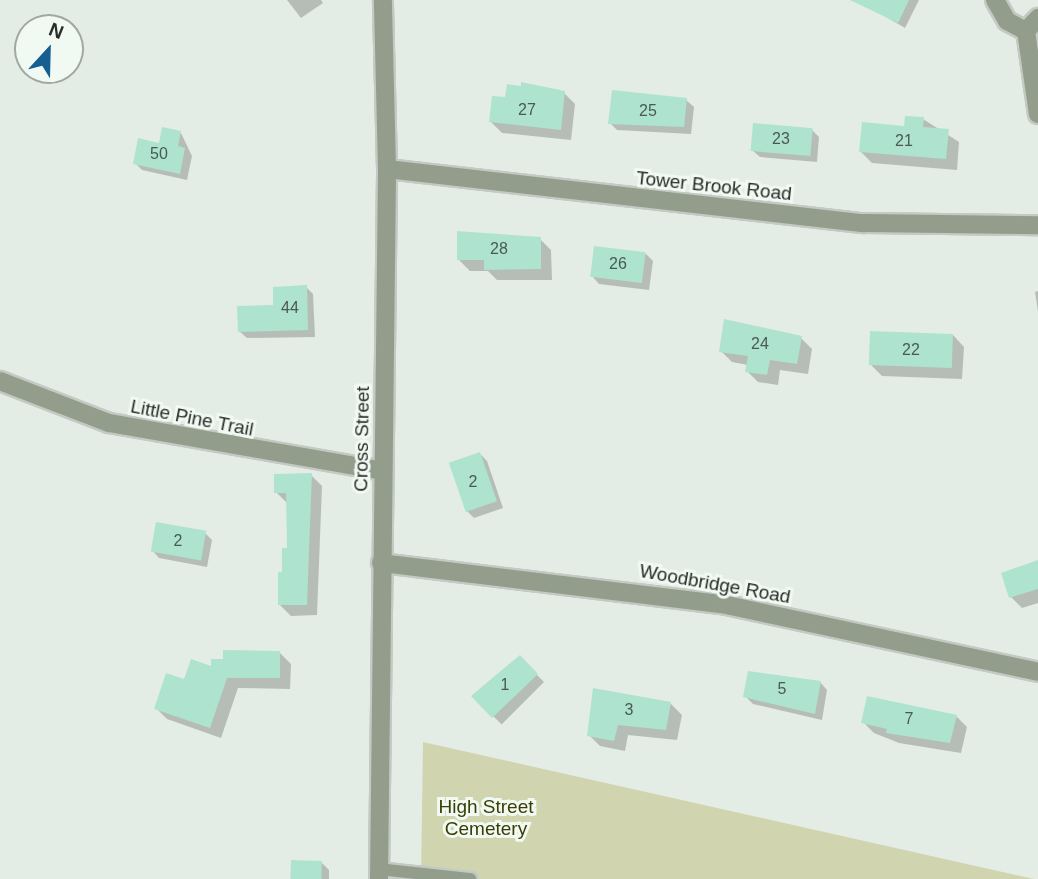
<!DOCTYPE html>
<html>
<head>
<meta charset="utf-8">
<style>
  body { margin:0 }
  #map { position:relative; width:1038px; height:879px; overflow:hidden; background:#e4ede5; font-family:Helvetica,sans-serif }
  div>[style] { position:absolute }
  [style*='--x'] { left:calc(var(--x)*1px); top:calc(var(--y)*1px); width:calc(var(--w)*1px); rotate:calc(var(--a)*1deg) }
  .green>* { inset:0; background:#d0d4af }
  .shadow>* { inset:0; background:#0003; transform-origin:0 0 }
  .building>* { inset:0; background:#aee3cf; transform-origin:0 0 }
  .roads { filter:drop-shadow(2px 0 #c2cac3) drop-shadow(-2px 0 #c2cac3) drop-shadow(0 2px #c2cac3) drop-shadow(0 -2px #c2cac3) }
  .service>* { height:12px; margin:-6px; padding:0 6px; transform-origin:6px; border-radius:6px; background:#939d8c }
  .minor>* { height:18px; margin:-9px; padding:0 9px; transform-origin:9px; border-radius:9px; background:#939d8c }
  .tertiary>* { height:18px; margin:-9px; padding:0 9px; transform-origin:9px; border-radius:9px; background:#939d8c }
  span { translate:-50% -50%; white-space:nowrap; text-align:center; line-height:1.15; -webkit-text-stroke:6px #f1faf2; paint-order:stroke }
  .number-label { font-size:16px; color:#4a5a53 }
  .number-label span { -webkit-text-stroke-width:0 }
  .street-label { font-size:19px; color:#292d2a }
  .park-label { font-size:19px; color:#3a3d04 }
  .north { position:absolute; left:14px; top:14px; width:70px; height:70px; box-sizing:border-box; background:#f1faf2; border:2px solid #a1a8a2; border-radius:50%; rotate:22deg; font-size:19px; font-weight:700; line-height:28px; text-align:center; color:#292d2a }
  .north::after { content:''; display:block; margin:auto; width:24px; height:32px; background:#165f93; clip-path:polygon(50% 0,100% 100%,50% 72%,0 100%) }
</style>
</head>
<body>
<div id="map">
  <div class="green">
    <i style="clip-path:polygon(423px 742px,1034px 879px,421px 879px)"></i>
  </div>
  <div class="shadow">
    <i style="clip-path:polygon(287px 0,321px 0,323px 3px,301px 18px)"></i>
    <i style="clip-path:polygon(879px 0,919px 0,905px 28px,874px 10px)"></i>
    <i style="clip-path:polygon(564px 93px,575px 104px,571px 140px,502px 133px,491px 122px)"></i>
    <i style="clip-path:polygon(686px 100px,694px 107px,691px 134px,617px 130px,610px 123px)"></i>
    <i style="clip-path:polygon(923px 119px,959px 142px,957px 170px,872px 163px,861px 152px)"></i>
    <i style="clip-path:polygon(812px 130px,819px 137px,817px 162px,760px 157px,752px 150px)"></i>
    <i style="clip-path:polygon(181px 133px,192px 156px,187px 180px,142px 170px,135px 163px)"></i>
    <i style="clip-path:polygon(540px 239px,551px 250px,552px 280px,497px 280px,488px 271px,470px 271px,459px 260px)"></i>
    <i style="clip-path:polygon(646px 254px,653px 261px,649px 290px,599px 284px,592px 276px)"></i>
    <i style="clip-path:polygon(306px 287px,313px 294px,315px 337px,247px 338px,239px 331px)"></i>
    <i style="clip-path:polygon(1038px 291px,1038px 311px,1035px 292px)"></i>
    <i style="clip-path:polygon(726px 321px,801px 338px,812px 349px,808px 374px,780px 370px,778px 385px,758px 382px,747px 371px,748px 365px,732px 362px,721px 351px)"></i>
    <i style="clip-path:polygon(953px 335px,964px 347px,962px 379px,882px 376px,871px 365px)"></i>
    <i style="clip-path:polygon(480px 454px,487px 461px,503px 508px,474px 518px,467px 511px)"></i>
    <i style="clip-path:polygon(311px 475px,322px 486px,317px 615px,291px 616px,280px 605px,289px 550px,287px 503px,276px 492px)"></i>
    <i style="clip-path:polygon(205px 533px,212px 540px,207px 567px,159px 558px,152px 550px)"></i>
    <i style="clip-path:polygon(1038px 562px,1038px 603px,1022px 608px,1011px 597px)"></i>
    <i style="clip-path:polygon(280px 653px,291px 664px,290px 689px,238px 688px,221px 738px,167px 719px,156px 708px,185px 681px,224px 661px)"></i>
    <i style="left:520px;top:658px;width:34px;height:60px;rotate:45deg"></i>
    <i style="clip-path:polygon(820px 682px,827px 690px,822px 720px,753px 704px,745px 696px)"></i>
    <i style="clip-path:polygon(671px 704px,682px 715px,677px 740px,628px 735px,625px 751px,600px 746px,589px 735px)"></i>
    <i style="clip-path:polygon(956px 716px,967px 727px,961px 753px,899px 743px,874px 733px,863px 722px)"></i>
    <i style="clip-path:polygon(321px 862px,329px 870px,329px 879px,292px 879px)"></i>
  </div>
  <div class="building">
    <i style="clip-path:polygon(850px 0,909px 0,898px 23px)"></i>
    <i style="clip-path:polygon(521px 82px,565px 91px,561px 130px,489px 122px,492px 96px,505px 97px,507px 84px,521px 86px)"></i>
    <i style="clip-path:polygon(612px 90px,687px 98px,684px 127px,608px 124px)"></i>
    <i style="clip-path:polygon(905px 116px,924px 117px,923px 127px,949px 129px,946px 159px,859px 152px,862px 122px,904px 126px)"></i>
    <i style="left:753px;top:123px;width:60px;height:28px;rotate:5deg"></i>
    <i style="clip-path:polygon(162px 127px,181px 131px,178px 146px,185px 148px,180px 174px,133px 164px,138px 138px,159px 143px)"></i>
    <i style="clip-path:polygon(457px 231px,541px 237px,541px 269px,484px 270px,484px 260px,457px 260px)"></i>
    <i style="left:594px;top:246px;width:52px;height:31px;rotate:7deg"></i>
    <i style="clip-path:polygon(307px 285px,308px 330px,238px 332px,237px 306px,273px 305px,273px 287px)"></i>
    <i style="clip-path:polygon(724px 319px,802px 336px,797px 364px,770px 360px,767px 375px,745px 372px,748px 356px,719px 352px)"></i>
    <i style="left:870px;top:331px;width:83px;height:34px;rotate:2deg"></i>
    <i style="left:480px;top:452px;width:52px;height:33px;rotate:71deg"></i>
    <i style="clip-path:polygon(312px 473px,307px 605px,278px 605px,278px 572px,282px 572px,282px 548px,287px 548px,286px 493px,274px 493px,274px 474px)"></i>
    <i style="left:156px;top:522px;width:51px;height:30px;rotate:10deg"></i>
    <i style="clip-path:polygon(1038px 560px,1038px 589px,1009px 598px,1001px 573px)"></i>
    <i style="clip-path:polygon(223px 650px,280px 651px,280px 678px,227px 678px,210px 728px,154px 709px,166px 673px,184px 679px,191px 659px,211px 666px,211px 659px,223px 659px)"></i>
    <i style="clip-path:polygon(520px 655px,538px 674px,492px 718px,471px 696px)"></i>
    <i style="clip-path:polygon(748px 671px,821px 681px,815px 714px,743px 697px)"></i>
    <i style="clip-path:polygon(593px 688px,671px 702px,666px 730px,618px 725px,614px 741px,587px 736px)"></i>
    <i style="clip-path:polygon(867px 696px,957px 715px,950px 743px,886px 733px,887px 729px,861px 723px)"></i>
    <i style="left:291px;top:860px;width:31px;height:19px;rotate:2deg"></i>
  </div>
  <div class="roads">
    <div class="service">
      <i style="--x:379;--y:869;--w:92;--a:6.3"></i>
    </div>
    <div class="minor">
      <i style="--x:995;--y:0;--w:24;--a:60"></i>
      <i style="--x:1007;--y:21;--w:21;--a:28"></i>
      <i style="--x:1026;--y:31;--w:84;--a:81.8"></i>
      <i style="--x:1026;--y:31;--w:18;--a:-47"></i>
      <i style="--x:387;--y:169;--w:480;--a:6.5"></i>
      <i style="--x:864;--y:223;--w:174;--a:0.7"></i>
      <i style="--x:0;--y:381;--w:117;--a:21.1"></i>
      <i style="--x:109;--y:423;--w:278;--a:9.9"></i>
      <i style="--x:381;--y:563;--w:343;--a:6.9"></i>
      <i style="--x:722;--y:604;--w:323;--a:12.1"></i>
    </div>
    <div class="tertiary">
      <i style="--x:379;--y:879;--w:710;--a:-89.35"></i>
      <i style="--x:387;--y:169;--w:169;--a:-91.4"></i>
    </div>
  </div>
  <div class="number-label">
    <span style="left:527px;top:110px">27</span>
    <span style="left:648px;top:111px">25</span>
    <span style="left:781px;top:139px">23</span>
    <span style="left:904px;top:141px">21</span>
    <span style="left:159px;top:154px">50</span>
    <span style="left:499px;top:249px">28</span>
    <span style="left:618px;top:264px">26</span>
    <span style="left:290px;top:308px">44</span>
    <span style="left:760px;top:344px">24</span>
    <span style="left:911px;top:350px">22</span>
    <span style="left:473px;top:482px">2</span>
    <span style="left:178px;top:541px">2</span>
    <span style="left:505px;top:685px">1</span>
    <span style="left:782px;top:689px">5</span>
    <span style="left:629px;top:710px">3</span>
    <span style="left:909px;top:719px">7</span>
  </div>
  <div class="street-label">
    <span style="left:714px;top:186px;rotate:6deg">Tower Brook Road</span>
    <span style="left:192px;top:418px;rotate:11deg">Little Pine Trail</span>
    <span style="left:362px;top:439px;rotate:-89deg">Cross Street</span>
    <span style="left:715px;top:584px;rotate:10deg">Woodbridge Road</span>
  </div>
  <div class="park-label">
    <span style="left:486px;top:818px">High Street<br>Cemetery</span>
  </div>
  <div class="north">N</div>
</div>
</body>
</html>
